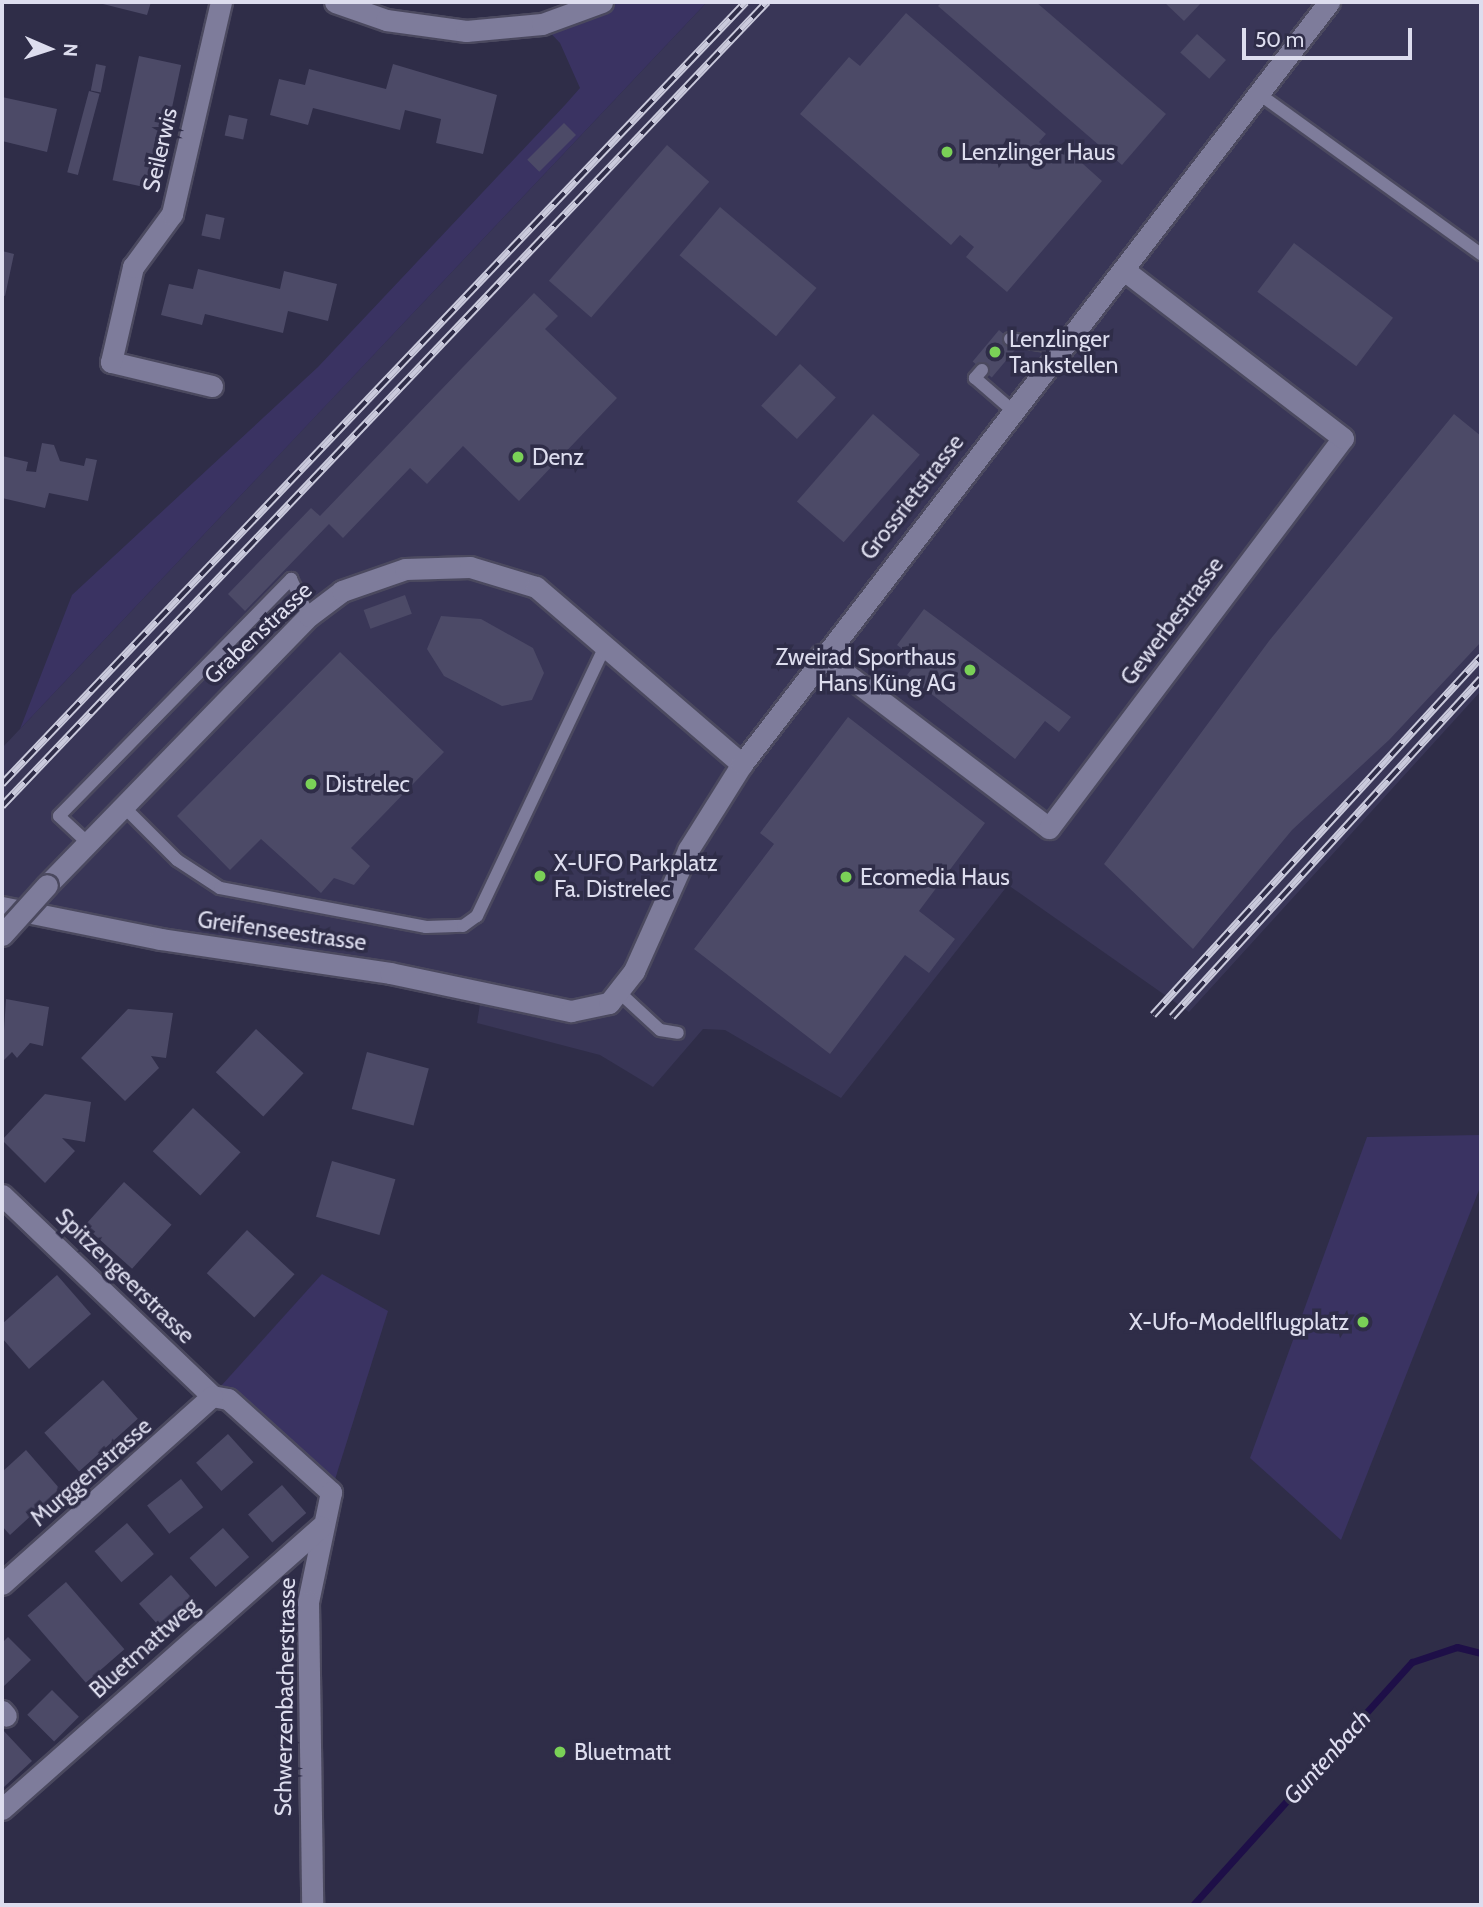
<!DOCTYPE html>
<html>
<head>
<meta charset="utf-8">
<style>
  body { margin:0 }
  #map { position:relative; width:1483px; height:1907px; overflow:hidden; background:#2f2d48; font-family:Cabin,sans-serif }
  div>[style] { position:absolute }
  [style*='--x'] { left:calc(var(--x)*1px); top:calc(var(--y)*1px); width:calc(var(--w)*1px); rotate:calc(var(--a)*1deg) }
  .built>* { inset:0; background:#393657 }
  .green>* { inset:0; background:#3a3362 }
  .stream>* { height:7px; margin:-3.5px; padding:0 3.5px; transform-origin:3.5px; border-radius:3.5px; background:#1e0f48 }
  .building>* { inset:0; background:#4c4a67; transform-origin:0 0 }
  .roads { filter:drop-shadow(2px 0 #4b495f) drop-shadow(-2px 0 #4b495f) drop-shadow(0 2px #4b495f) drop-shadow(0 -2px #4b495f) }
  .service>* { height:12px; margin:-6px; padding:0 6px; transform-origin:6px; border-radius:6px; background:#7e7c9b }
  .minor>* { height:21px; margin:-10.5px; padding:0 10.5px; transform-origin:10.5px; border-radius:10.5px; background:#7e7c9b }
  .tertiary>* { height:21px; margin:-10.5px; padding:0 10.5px; transform-origin:10.5px; border-radius:10.5px; background:#7e7c9b }
  .rail>* { height:8px; margin-top:-4px; transform-origin:0; background:repeating-linear-gradient(90deg,#2f2d48 0 16px,#cacadc 0 32px); box-sizing:border-box; border-block:2px solid #cacadc }
  .bridges { filter:drop-shadow(2px 0 #4b495f) drop-shadow(-2px 0 #4b495f) drop-shadow(0 2px #4b495f) drop-shadow(0 -2px #4b495f) }
  .minor-bridge>* { height:21px; margin:-10.5px; padding:0 10.5px; transform-origin:10.5px; border-radius:10.5px; background:#7e7c9b }
  .dots>* { width:19px; height:19px; translate:-50% -50%; box-sizing:border-box; border:4px solid #2f2d48; border-radius:50% }
  span { translate:-50% -50%; white-space:nowrap; text-align:center; line-height:1.15; -webkit-text-stroke:7px #2f2d48; paint-order:stroke }
  .street-label { font-size:23px; color:#dde }
  .poi-label { font-size:23px; color:#dde }
  .left { translate:0 -50%; text-align:left }
  .right { translate:-100% -50%; text-align:right }
  .water-label { font-size:24px; color:#dfdef1; font-style:italic }
  .frame { position:absolute; inset:0; border:4px solid #dde; pointer-events:none }
  .north { position:absolute; left:14px; top:14px; width:70px; height:70px; -webkit-text-stroke:5px #2f2d48; paint-order:stroke; rotate:93deg; font-size:19px; font-weight:700; line-height:28px; text-align:center; color:#dde }
  .north::after { content:''; display:block; margin:auto; width:24px; height:32px; background:#dde; clip-path:polygon(50% 0,100% 100%,50% 72%,0 100%) }
  .scale { position:absolute; left:1242px; top:28px; width:170px; height:32px; box-sizing:border-box; border:4px solid #dde; border-top:0; padding-left:9px; font-size:21px; line-height:24px; white-space:nowrap; color:#dde; -webkit-text-stroke:5px #2f2d48; paint-order:stroke }
</style>
</head>
<body>
<div id="map">
  <div class="built">
    <i style="clip-path:polygon(707px 2px,1481px 2px,1481px 691px,1189px 1012px,1008px 885px,841px 1098px,725px 1030px,703px 1029px,653px 1087px,600px 1055px,477px 1023px,482px 991px,17px 912px,2px 931px,2px 748px)"></i>
  </div>
  <div class="green">
    <i style="clip-path:polygon(602px 2px,707px 2px,20px 729px,72px 595px,318px 367px,565px 105px,580px 88px,560px 43px,542px 24px)"></i>
    <i style="clip-path:polygon(1481px 1135px,1481px 1185px,1341px 1540px,1250px 1458px,1367px 1137px)"></i>
    <i style="clip-path:polygon(322px 1274px,388px 1311px,331px 1492px,212px 1396px)"></i>
  </div>
  <div class="stream">
    <i style="--x:1193;--y:1905;--w:327;--a:-48"></i>
    <i style="--x:1412;--y:1662;--w:47;--a:-18.4"></i>
    <i style="--x:1457;--y:1647;--w:25;--a:14"></i>
  </div>
  <div class="building">
    <i style="clip-path:polygon(95px 2px,151px 2px,147px 15px)"></i>
    <i style="clip-path:polygon(942px 2px,1036px 2px,1166px 114px,1122px 165px,938px 6px)"></i>
    <i style="clip-path:polygon(1164px 2px,1202px 2px,1184px 21px)"></i>
    <i style="clip-path:polygon(906px 13px,1046px 134px,1039px 142px,1055px 157px,1064px 147px,1102px 181px,1007px 292px,966px 257px,974px 247px,960px 235px,951px 245px,800px 114px,849px 57px,860px 66px)"></i>
    <i style="left:1197px;top:34px;width:39px;height:25px;rotate:42deg"></i>
    <i style="left:139px;top:56px;width:43px;height:127px;rotate:12deg"></i>
    <i style="left:96px;top:64px;width:10px;height:27px;rotate:11deg"></i>
    <i style="clip-path:polygon(393px 64px,497px 95px,483px 154px,436px 143px,441px 119px,405px 110px,400px 130px,313px 108px,308px 125px,270px 115px,279px 79px,305px 85px,309px 69px,386px 89px)"></i>
    <i style="left:89px;top:91px;width:11px;height:84px;rotate:15deg"></i>
    <i style="clip-path:polygon(2px 97px,57px 109px,47px 152px,2px 141px)"></i>
    <i style="left:229px;top:115px;width:19px;height:21px;rotate:12deg"></i>
    <i style="left:564px;top:123px;width:17px;height:52px;rotate:45deg"></i>
    <i style="left:667px;top:145px;width:56px;height:180px;rotate:41deg"></i>
    <i style="left:720px;top:207px;width:126px;height:63px;rotate:40deg"></i>
    <i style="left:206px;top:214px;width:19px;height:22px;rotate:12deg"></i>
    <i style="left:1294px;top:243px;width:124px;height:61px;rotate:37deg"></i>
    <i style="clip-path:polygon(2px 251px,14px 254px,5px 296px,2px 295px)"></i>
    <i style="clip-path:polygon(198px 269px,280px 289px,284px 271px,337px 284px,328px 321px,288px 311px,283px 333px,205px 314px,202px 325px,161px 315px,169px 284px,193px 289px)"></i>
    <i style="clip-path:polygon(534px 293px,558px 316px,545px 329px,617px 398px,519px 501px,463px 446px,427px 484px,410px 468px,343px 538px,329px 524px,245px 611px,228px 594px,311px 508px,320px 516px)"></i>
    <i style="left:999px;top:330px;width:25px;height:41px;rotate:40deg"></i>
    <i style="left:800px;top:364px;width:49px;height:57px;rotate:43deg"></i>
    <i style="left:873px;top:414px;width:62px;height:116px;rotate:41deg"></i>
    <i style="clip-path:polygon(1454px 414px,1481px 436px,1481px 642px,1389px 740px,1292px 830px,1193px 949px,1104px 864px,1269px 641px)"></i>
    <i style="clip-path:polygon(42px 443px,54px 445px,60px 461px,84px 466px,86px 458px,97px 460px,88px 501px,49px 493px,45px 508px,2px 498px,2px 456px,28px 462px,26px 471px,36px 472px)"></i>
    <i style="left:405px;top:595px;width:20px;height:44px;rotate:70deg"></i>
    <i style="clip-path:polygon(924px 609px,1071px 717px,1059px 732px,1045px 721px,1015px 759px,907px 675px,918px 661px,897px 645px)"></i>
    <i style="clip-path:polygon(441px 616px,481px 619px,533px 648px,544px 673px,532px 700px,502px 706px,444px 676px,427px 649px)"></i>
    <i style="clip-path:polygon(340px 652px,444px 752px,351px 848px,370px 866px,354px 885px,334px 878px,321px 893px,261px 839px,230px 870px,177px 816px)"></i>
    <i style="clip-path:polygon(848px 717px,985px 823px,919px 911px,955px 939px,929px 973px,905px 955px,830px 1054px,694px 949px,774px 844px,760px 833px)"></i>
    <i style="clip-path:polygon(6px 999px,49px 1007px,43px 1046px,30px 1043px,17px 1058px,12px 1052px,2px 1062px)"></i>
    <i style="clip-path:polygon(128px 1009px,173px 1013px,166px 1058px,151px 1056px,159px 1068px,125px 1101px,81px 1058px)"></i>
    <i style="left:256px;top:1029px;width:65px;height:59px;rotate:43deg"></i>
    <i style="left:367px;top:1052px;width:64px;height:59px;rotate:15deg"></i>
    <i style="clip-path:polygon(45px 1094px,91px 1102px,85px 1142px,62px 1138px,75px 1151px,45px 1183px,2px 1140px)"></i>
    <i style="left:193px;top:1108px;width:65px;height:59px;rotate:43deg"></i>
    <i style="left:332px;top:1161px;width:66px;height:58px;rotate:16deg"></i>
    <i style="left:124px;top:1182px;width:64px;height:59px;rotate:42deg"></i>
    <i style="left:247px;top:1230px;width:65px;height:59px;rotate:43deg"></i>
    <i style="clip-path:polygon(57px 1275px,91px 1314px,29px 1369px,2px 1338px,2px 1324px)"></i>
    <i style="left:103px;top:1380px;width:52px;height:79px;rotate:48deg"></i>
    <i style="left:228px;top:1434px;width:38px;height:43px;rotate:48deg"></i>
    <i style="clip-path:polygon(26px 1450px,60px 1489px,10px 1535px,2px 1526px,2px 1472px)"></i>
    <i style="left:181px;top:1479px;width:36px;height:43px;rotate:52deg"></i>
    <i style="left:282px;top:1485px;width:37px;height:45px;rotate:49deg"></i>
    <i style="left:127px;top:1523px;width:41px;height:43px;rotate:49deg"></i>
    <i style="left:223px;top:1528px;width:39px;height:45px;rotate:48deg"></i>
    <i style="left:171px;top:1575px;width:40px;height:43px;rotate:48deg"></i>
    <i style="left:66px;top:1582px;width:89px;height:51px;rotate:49deg"></i>
    <i style="clip-path:polygon(8px 1637px,31px 1660px,2px 1688px,2px 1643px)"></i>
    <i style="left:52px;top:1690px;width:38px;height:35px;rotate:45deg"></i>
    <i style="clip-path:polygon(2px 1729px,32px 1761px,4px 1787px,2px 1785px)"></i>
  </div>
  <div class="roads">
    <div class="service">
      <i style="--x:1259;--y:94;--w:274;--a:35.8"></i>
      <i style="--x:1010;--y:339;--w:55;--a:9.5"></i>
      <i style="--x:982;--y:370;--w:11;--a:131"></i>
      <i style="--x:975;--y:378;--w:50;--a:41"></i>
      <i style="--x:124;--y:807;--w:75;--a:45"></i>
      <i style="--x:177;--y:860;--w:51;--a:33.1"></i>
      <i style="--x:220;--y:888;--w:210;--a:10.7"></i>
      <i style="--x:426;--y:927;--w:37;--a:-2"></i>
      <i style="--x:463;--y:926;--w:17;--a:-36"></i>
      <i style="--x:477;--y:916;--w:301;--a:-64.6"></i>
      <i style="--x:89;--y:844;--w:41;--a:-137"></i>
      <i style="--x:59;--y:816;--w:332;--a:-45.6"></i>
      <i style="--x:291;--y:579;--w:41;--a:64.1"></i>
      <i style="--x:620;--y:993;--w:54;--a:42.8"></i>
      <i style="--x:660;--y:1030;--w:18;--a:9"></i>
    </div>
    <div class="minor">
      <i style="--x:335;--y:2;--w:54;--a:19.4"></i>
      <i style="--x:386;--y:20;--w:81;--a:7.8"></i>
      <i style="--x:466;--y:31;--w:76;--a:-5.3"></i>
      <i style="--x:542;--y:24;--w:64;--a:-20.1"></i>
      <i style="--x:212;--y:386;--w:104;--a:-166.6"></i>
      <i style="--x:111;--y:362;--w:98;--a:-77"></i>
      <i style="--x:133;--y:267;--w:66;--a:-53.7"></i>
      <i style="--x:172;--y:214;--w:218;--a:-77"></i>
      <i style="--x:821;--y:655;--w:286;--a:37.2"></i>
      <i style="--x:1049;--y:828;--w:488;--a:-53"></i>
      <i style="--x:1343;--y:438;--w:275;--a:-142.5"></i>
      <i style="--x:47;--y:885;--w:376;--a:-45.8"></i>
      <i style="--x:309;--y:616;--w:41;--a:-37.1"></i>
      <i style="--x:342;--y:591;--w:67;--a:-19.2"></i>
      <i style="--x:405;--y:569;--w:65;--a:-1.8"></i>
      <i style="--x:470;--y:567;--w:69;--a:16.9"></i>
      <i style="--x:536;--y:587;--w:272;--a:40.7"></i>
      <i style="--x:2;--y:1195;--w:291;--a:43.7"></i>
      <i style="--x:212;--y:1396;--w:16;--a:11"></i>
      <i style="--x:228;--y:1399;--w:139;--a:42.1"></i>
      <i style="--x:331;--y:1492;--w:112;--a:101.8"></i>
      <i style="--x:308;--y:1602;--w:303;--a:89.2"></i>
      <i style="--x:2;--y:1584;--w:282;--a:-41.8"></i>
      <i style="--x:2;--y:1711;--w:6;--a:51"></i>
      <i style="--x:2;--y:1809;--w:426;--a:-41.5"></i>
    </div>
    <div class="tertiary">
      <i style="--x:2;--y:907;--w:161;--a:11.4"></i>
      <i style="--x:160;--y:939;--w:232;--a:8.4"></i>
      <i style="--x:390;--y:973;--w:185;--a:11.9"></i>
      <i style="--x:571;--y:1011;--w:39;--a:-12"></i>
      <i style="--x:609;--y:1003;--w:41;--a:-52"></i>
      <i style="--x:634;--y:971;--w:133;--a:-65.9"></i>
      <i style="--x:688;--y:850;--w:102;--a:-57.9"></i>
      <i style="--x:742;--y:764;--w:962;--a:-52.39"></i>
    </div>
  </div>
  <div class="rail">
    <i style="--x:2;--y:784;--w:1079;--a:-46.43"></i>
    <i style="--x:2;--y:806;--w:1110;--a:-46.42"></i>
    <i style="--x:1153;--y:1015;--w:486;--a:-47.5"></i>
    <i style="--x:1172;--y:1017;--w:458;--a:-47.6"></i>
  </div>
  <div class="bridges">
    <div class="minor-bridge">
      <i style="--x:2;--y:935;--w:67;--a:-48"></i>
    </div>
  </div>
  <div class="dots">
    <i style="left:947px;top:152px;background:#7ad157"></i>
    <i style="left:995px;top:352px;background:#7ad157"></i>
    <i style="left:518px;top:457px;background:#7ad157"></i>
    <i style="left:970px;top:670px;background:#7ad157"></i>
    <i style="left:311px;top:784px;background:#7ad157"></i>
    <i style="left:540px;top:876px;background:#7ad157"></i>
    <i style="left:846px;top:877px;background:#7ad157"></i>
    <i style="left:1363px;top:1322px;background:#7ad157"></i>
    <i style="left:560px;top:1752px;background:#7ad157"></i>
  </div>
  <div class="street-label">
    <span style="left:160px;top:150px;rotate:-77deg">Seilerwis</span>
    <span style="left:912px;top:497px;rotate:-52deg">Grossrietstrasse</span>
    <span style="left:1172px;top:621px;rotate:-53deg">Gewerbestrasse</span>
    <span style="left:258px;top:633px;rotate:-43deg">Grabenstrasse</span>
    <span style="left:282px;top:931px;rotate:8deg">Greifenseestrasse</span>
    <span style="left:125px;top:1276px;rotate:44deg">Spitzengeerstrasse</span>
    <span style="left:91px;top:1472px;rotate:-41deg">Murggenstrasse</span>
    <span style="left:144px;top:1648px;rotate:-42deg">Bluetmattweg</span>
    <span style="left:285px;top:1697px;rotate:-89deg">Schwerzenbacherstrasse</span>
  </div>
  <div class="poi-label">
    <span class="left" style="left:961px;top:152px">Lenzlinger Haus</span>
    <span class="left" style="left:1009px;top:352px">Lenzlinger<br>Tankstellen</span>
    <span class="left" style="left:532px;top:457px">Denz</span>
    <span class="right" style="left:956px;top:670px">Zweirad Sporthaus<br>Hans Küng AG</span>
    <span class="left" style="left:325px;top:784px">Distrelec</span>
    <span class="left" style="left:554px;top:876px">X-UFO Parkplatz<br>Fa. Distrelec</span>
    <span class="left" style="left:860px;top:877px">Ecomedia Haus</span>
    <span class="right" style="left:1349px;top:1322px">X-Ufo-Modellflugplatz</span>
    <span class="left" style="left:574px;top:1752px">Bluetmatt</span>
  </div>
  <div class="water-label">
    <span style="left:1327px;top:1757px;rotate:-48deg">Guntenbach</span>
  </div>
  <div class="frame"></div>
  <div class="north">N</div>
  <div class="scale">50 m</div>
</div>
</body>
</html>
